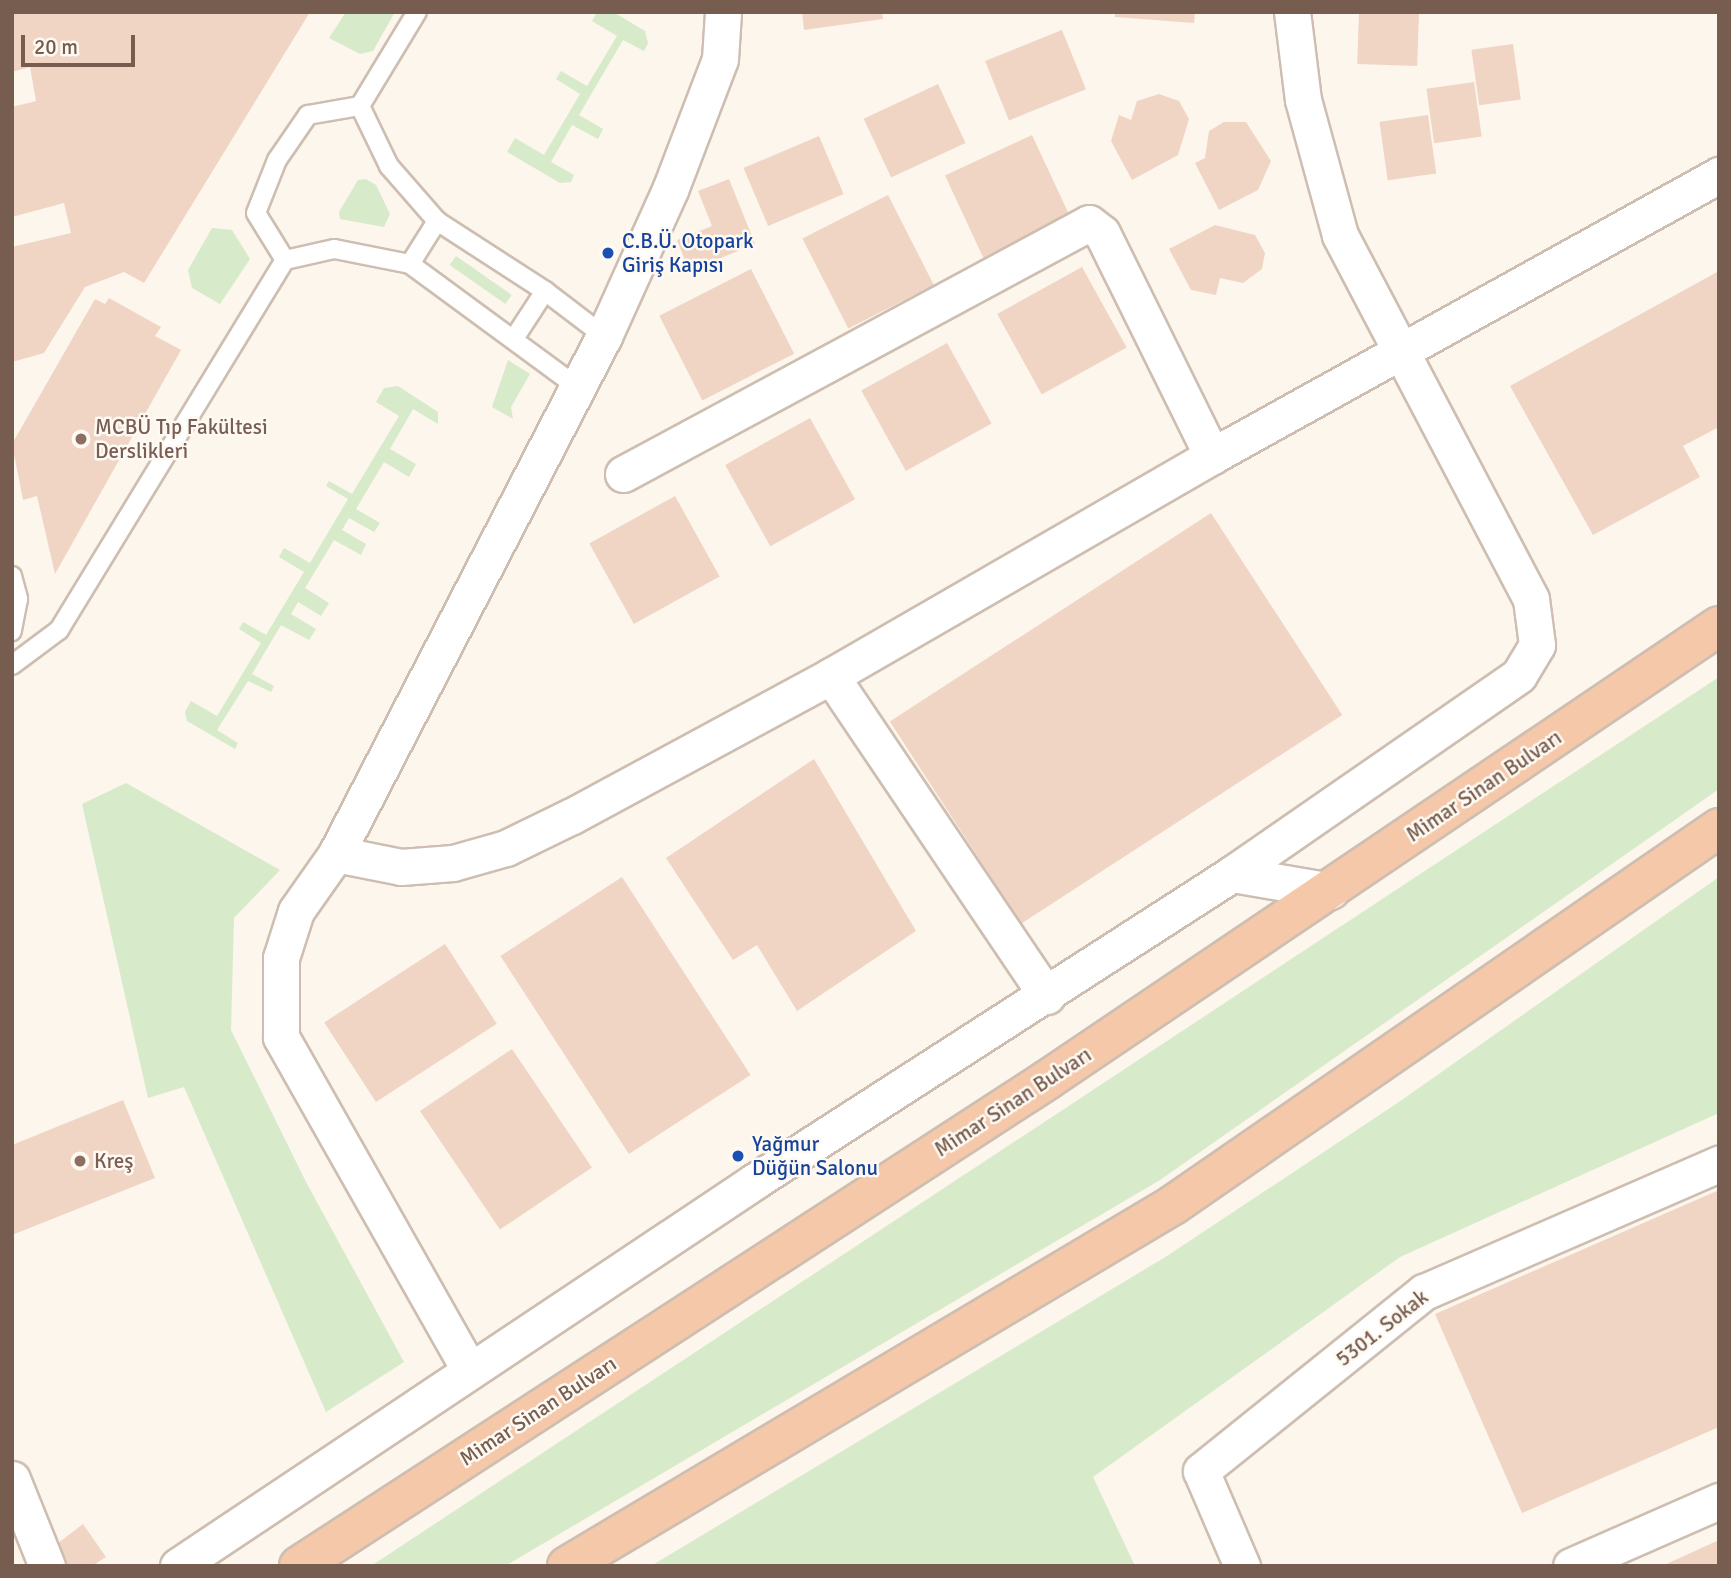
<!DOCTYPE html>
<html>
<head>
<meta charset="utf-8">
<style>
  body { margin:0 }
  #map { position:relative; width:1731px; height:1578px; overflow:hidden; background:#fcf6ec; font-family:Signika,sans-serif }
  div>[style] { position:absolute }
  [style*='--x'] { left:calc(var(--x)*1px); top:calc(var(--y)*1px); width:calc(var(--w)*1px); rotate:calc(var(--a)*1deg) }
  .green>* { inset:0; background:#d7eaca; transform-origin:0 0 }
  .building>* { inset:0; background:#f0d5c5; transform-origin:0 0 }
  .roads { filter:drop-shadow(2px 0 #cebeb1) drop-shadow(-2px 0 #cebeb1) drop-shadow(0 2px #cebeb1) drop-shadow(0 -2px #cebeb1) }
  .service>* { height:18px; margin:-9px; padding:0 9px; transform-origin:9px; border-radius:9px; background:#fff }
  .minor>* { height:35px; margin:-17.5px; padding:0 17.5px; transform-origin:17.5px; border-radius:17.5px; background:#fff }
  .trunk>* { height:38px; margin:-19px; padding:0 19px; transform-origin:19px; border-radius:19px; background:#f4c8a8 }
  .dots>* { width:19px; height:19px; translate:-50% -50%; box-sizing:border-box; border:4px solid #fefaf3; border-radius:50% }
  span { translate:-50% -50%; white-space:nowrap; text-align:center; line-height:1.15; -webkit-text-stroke:5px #fefaf3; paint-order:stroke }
  .transit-label { font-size:21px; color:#164399 }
  .left { translate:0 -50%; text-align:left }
  .education-label { font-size:21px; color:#785e54 }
  .street-label { font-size:21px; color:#775d4f }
  .frame { position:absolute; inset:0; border:14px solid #775d4f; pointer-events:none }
  .scale { position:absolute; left:21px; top:35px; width:114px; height:32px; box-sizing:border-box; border:4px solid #775d4f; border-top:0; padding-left:9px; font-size:21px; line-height:24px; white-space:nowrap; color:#775d4f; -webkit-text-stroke:5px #fefaf3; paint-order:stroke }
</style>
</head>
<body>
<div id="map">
  <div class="green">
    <i style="clip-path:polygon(346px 12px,395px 12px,373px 51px,360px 54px,329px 38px)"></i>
    <i style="clip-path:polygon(597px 12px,613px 12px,645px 31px,648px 43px,644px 51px,623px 40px,579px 115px,603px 129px,598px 139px,572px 125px,551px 162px,574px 175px,571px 182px,560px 183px,507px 152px,515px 138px,544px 155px,580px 94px,556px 79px,561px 71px,587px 86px,617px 36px,592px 21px)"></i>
    <i style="clip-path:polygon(366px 179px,376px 185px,390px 214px,384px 227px,340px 219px,339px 212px,358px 180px)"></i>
    <i style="clip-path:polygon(212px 228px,232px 230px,250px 259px,220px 304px,192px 288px,188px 270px)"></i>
    <i style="left:456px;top:256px;width:68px;height:11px;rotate:35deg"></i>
    <i style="clip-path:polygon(508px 360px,530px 374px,511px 407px,513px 419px,492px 407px)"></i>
    <i style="clip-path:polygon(398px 386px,438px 412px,438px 424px,413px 409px,390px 449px,416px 464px,409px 477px,384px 462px,356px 509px,380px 523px,374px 532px,349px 518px,342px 530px,366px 544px,361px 555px,334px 540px,305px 588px,329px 603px,321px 616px,298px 602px,291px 614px,316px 629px,309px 640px,281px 625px,252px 674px,274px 686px,271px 692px,248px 681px,217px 730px,238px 743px,235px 749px,187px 721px,185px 712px,191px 701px,217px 716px,261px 643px,239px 629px,243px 622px,266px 635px,304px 572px,279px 557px,284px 548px,310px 563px,348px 499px,326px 486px,329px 481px,352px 494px,399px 416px,376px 402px,384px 388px)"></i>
    <i style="clip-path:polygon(1719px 677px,1719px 789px,1160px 1180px,505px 1566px,371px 1566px)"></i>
    <i style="clip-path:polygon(126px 783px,280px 870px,234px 918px,231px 1030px,306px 1182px,404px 1362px,326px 1412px,184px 1087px,148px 1098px,82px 804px)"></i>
    <i style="clip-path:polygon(1719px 877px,1719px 1113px,1400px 1257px,1093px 1477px,1135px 1566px,651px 1566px,1167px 1256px,1396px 1104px)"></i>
  </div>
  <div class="building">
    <i style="clip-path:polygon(12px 12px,310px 12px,144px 283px,124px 272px,85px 287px,44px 353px,12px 362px,12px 247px,71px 233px,64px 203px,12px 217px,12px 107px,36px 101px,30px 67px,12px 72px)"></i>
    <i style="clip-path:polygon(802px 12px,882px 12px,883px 19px,804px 30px)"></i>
    <i style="clip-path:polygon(1115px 12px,1195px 12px,1194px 23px,1115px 17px)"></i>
    <i style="left:1359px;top:12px;width:60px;height:52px;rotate:2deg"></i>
    <i style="left:1062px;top:30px;width:64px;height:83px;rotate:68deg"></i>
    <i style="left:1513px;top:44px;width:56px;height:42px;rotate:82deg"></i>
    <i style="left:1474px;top:82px;width:55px;height:48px;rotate:82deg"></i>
    <i style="left:938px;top:84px;width:65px;height:82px;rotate:65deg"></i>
    <i style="clip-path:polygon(1159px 94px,1179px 101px,1189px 119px,1178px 155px,1132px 180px,1111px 141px,1119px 115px,1131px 120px,1137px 101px)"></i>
    <i style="left:1428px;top:115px;width:59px;height:49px;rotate:82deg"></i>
    <i style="clip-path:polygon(1224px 122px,1246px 122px,1271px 161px,1258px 190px,1219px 210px,1195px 163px,1205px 158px,1209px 131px)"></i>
    <i style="left:1032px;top:135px;width:96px;height:96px;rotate:65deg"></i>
    <i style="left:819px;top:136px;width:63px;height:82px;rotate:67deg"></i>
    <i style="clip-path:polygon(729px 179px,755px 244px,689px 271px,677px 240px,712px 226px,698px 191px)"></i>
    <i style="left:888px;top:195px;width:101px;height:96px;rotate:63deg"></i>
    <i style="clip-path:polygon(1215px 225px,1255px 235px,1265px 253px,1262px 269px,1243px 283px,1220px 278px,1216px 295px,1191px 290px,1169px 249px)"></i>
    <i style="left:1082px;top:267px;width:92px;height:97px;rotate:61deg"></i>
    <i style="left:751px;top:269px;width:95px;height:103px;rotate:63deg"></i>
    <i style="clip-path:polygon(1719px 271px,1719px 427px,1683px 446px,1700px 477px,1593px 535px,1510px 386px)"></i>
    <i style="clip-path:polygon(109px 298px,161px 327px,155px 336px,181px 350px,55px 574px,37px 496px,23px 500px,12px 444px,95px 299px,105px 304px)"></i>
    <i style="left:947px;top:343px;width:92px;height:98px;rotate:61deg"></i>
    <i style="left:810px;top:418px;width:93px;height:97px;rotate:61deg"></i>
    <i style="left:675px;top:496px;width:92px;height:98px;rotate:61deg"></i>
    <i style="left:1211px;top:513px;width:241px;height:383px;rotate:57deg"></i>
    <i style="clip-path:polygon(814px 759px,916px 931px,797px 1011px,757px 945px,733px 960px,666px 858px)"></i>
    <i style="left:622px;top:877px;width:236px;height:145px;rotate:57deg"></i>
    <i style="left:445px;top:944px;width:95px;height:144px;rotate:57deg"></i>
    <i style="left:512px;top:1049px;width:143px;height:111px;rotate:56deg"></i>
    <i style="clip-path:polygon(123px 1100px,155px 1178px,12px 1235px,12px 1145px)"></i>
    <i style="clip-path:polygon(1719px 1190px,1719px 1427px,1522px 1513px,1435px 1314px)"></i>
    <i style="clip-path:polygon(83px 1524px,106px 1557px,92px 1566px,28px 1566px)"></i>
    <i style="clip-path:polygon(1719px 1540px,1719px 1566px,1662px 1566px)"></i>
  </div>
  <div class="roads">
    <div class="service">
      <i style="--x:360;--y:106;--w:110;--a:-58.8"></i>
      <i style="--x:410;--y:264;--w:51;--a:-57.9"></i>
      <i style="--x:515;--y:337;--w:55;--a:-56.9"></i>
      <i style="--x:576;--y:386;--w:206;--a:-143.7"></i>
      <i style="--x:410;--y:264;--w:77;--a:-168.8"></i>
      <i style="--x:334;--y:249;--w:50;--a:167.3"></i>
      <i style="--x:285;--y:260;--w:55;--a:-121.7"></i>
      <i style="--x:256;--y:213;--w:57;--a:-68.4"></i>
      <i style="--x:277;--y:160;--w:55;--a:-55.4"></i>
      <i style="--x:308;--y:115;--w:53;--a:-9.8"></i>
      <i style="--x:360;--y:106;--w:67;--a:64.2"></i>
      <i style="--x:389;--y:166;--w:73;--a:48.9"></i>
      <i style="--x:437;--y:221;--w:129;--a:32.9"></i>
      <i style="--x:545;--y:291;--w:74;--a:37.3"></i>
      <i style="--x:12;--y:576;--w:24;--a:75"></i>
      <i style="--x:18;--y:599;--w:33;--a:101"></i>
      <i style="--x:12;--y:665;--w:59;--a:-36.7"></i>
      <i style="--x:59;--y:630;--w:434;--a:-58.6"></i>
    </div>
    <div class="minor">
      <i style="--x:623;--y:474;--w:529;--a:-28.31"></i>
      <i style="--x:1089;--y:223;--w:16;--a:38"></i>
      <i style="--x:1102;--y:233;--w:249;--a:63.7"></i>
      <i style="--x:831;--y:676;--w:386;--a:56"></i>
      <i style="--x:336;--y:854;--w:66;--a:11.3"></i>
      <i style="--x:401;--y:867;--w:52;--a:-4.4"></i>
      <i style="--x:453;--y:863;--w:55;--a:-15.8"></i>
      <i style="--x:506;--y:848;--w:73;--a:-25.9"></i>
      <i style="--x:572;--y:816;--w:294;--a:-28.4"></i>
      <i style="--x:831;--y:676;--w:440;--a:-30"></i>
      <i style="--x:1212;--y:456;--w:580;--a:-29"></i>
      <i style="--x:1232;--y:874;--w:100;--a:9.7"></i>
      <i style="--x:470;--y:1371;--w:384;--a:-119.5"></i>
      <i style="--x:281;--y:1037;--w:79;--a:-90"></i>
      <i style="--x:281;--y:958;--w:49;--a:-72.3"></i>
      <i style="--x:296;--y:911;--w:70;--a:-54.9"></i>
      <i style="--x:336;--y:854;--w:583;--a:-62.64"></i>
      <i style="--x:604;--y:336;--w:160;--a:-65.7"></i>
      <i style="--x:670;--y:190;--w:140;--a:-69.1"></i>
      <i style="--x:720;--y:59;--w:47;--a:-86.3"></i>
      <i style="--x:12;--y:1479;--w:94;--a:68.1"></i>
      <i style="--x:178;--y:1566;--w:694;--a:-33.71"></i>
      <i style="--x:755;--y:1181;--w:567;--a:-32.77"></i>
      <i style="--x:1232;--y:874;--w:349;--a:-34.7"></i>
      <i style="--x:1519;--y:675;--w:35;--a:-59"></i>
      <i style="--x:1537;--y:645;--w:46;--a:-97.4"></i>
      <i style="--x:1531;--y:599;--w:411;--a:-117.7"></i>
      <i style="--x:1340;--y:235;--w:140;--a:-105.3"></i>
      <i style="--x:1303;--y:100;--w:89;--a:-97.1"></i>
      <i style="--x:1242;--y:1566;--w:103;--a:-113.3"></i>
      <i style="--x:1201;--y:1471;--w:286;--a:-38.8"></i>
      <i style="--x:1424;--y:1292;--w:322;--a:-23.5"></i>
      <i style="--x:1571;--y:1566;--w:162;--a:-23.7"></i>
    </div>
    <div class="trunk">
      <i style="--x:299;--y:1566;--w:892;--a:-33.01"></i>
      <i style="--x:1047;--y:1080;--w:811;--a:-34.04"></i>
      <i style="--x:567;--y:1566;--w:705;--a:-30.78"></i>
      <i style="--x:1173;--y:1205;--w:664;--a:-34.62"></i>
    </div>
  </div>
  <div class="dots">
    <i style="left:608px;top:253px;background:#1a4fb4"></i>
    <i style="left:81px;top:439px;background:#8d6e63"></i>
    <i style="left:738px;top:1156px;background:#1a4fb4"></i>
    <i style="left:80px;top:1161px;background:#8d6e63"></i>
  </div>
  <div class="transit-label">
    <span class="left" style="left:622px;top:253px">C.B.Ü. Otopark<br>Giriş Kapısı</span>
    <span class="left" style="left:752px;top:1156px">Yağmur<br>Düğün Salonu</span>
  </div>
  <div class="education-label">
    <span class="left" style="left:95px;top:439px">MCBÜ Tıp Fakültesi<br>Derslikleri</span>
    <span class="left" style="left:94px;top:1161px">Kreş</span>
  </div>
  <div class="street-label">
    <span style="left:1484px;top:786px;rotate:-34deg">Mimar Sinan Bulvarı</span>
    <span style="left:1013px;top:1102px;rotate:-33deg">Mimar Sinan Bulvarı</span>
    <span style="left:1382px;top:1328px;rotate:-38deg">5301. Sokak</span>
    <span style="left:538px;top:1411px;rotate:-33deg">Mimar Sinan Bulvarı</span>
  </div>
  <div class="frame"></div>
  <div class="scale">20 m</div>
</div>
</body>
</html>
